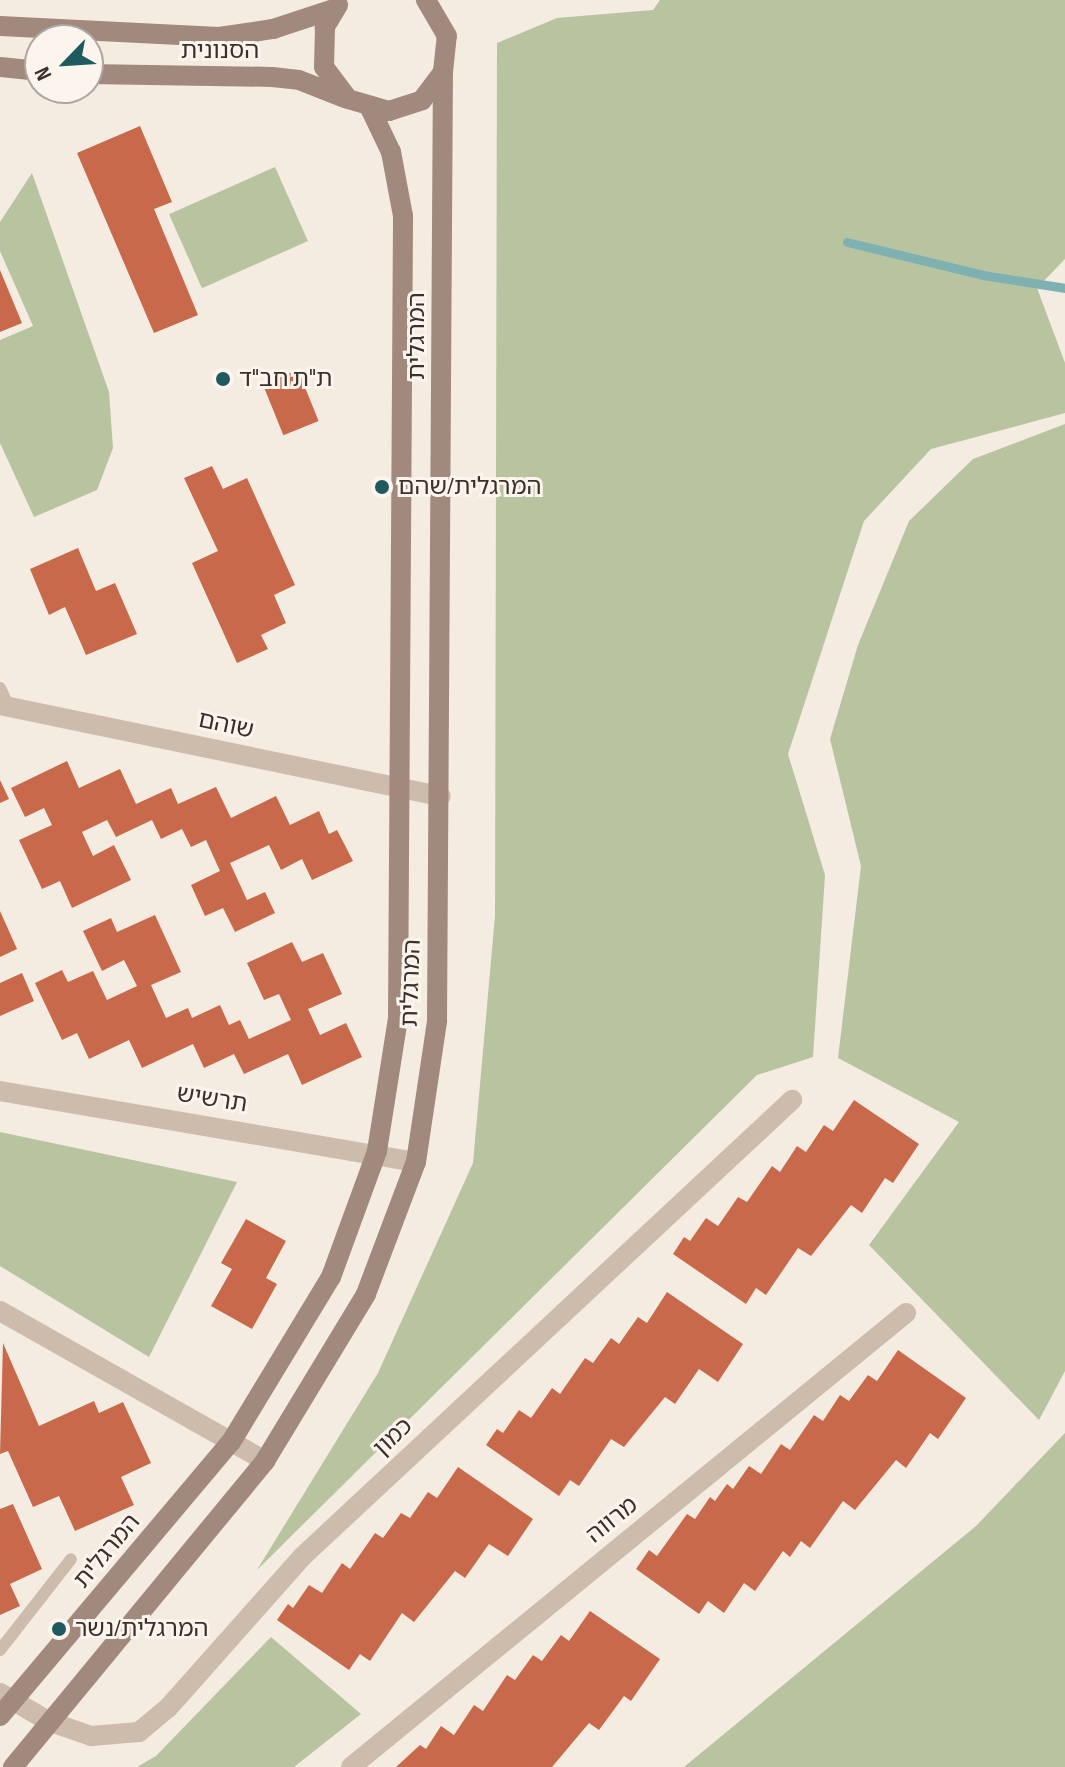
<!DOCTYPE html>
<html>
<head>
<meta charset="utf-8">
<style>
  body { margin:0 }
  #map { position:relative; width:1065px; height:1767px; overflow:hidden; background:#f4ebe1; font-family:"Sofia Sans Condensed","Noto Sans Hebrew",sans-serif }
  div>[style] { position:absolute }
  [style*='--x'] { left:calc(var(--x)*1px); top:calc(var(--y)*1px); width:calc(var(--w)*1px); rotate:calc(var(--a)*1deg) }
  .green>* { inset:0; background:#b8c4a0; transform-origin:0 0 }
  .stream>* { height:9px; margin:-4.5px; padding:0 4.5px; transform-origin:4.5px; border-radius:4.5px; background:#7fb0b2 }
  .building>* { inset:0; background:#c8694b; transform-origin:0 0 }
  .lane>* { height:12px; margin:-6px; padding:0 6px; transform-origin:6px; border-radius:6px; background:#cdbbac }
  .street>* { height:20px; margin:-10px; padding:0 10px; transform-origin:10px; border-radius:10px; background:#cdbbac }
  .secondary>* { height:20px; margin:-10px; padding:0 10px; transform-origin:10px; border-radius:10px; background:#a18a7d }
  .dots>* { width:22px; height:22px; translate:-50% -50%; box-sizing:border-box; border:4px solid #fbf5ee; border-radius:50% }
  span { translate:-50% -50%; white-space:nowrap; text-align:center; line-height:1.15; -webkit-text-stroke:6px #fbf5ee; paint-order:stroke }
  .street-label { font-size:24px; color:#3b302b }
  .poi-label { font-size:24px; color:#3b302b }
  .left { translate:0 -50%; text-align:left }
  .north { position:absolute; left:24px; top:24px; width:80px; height:80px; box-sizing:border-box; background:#fbf5ee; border:2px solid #aea6a0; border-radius:50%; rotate:245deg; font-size:22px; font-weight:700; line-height:32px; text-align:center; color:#3b302b }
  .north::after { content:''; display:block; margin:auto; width:28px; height:36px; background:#1f5a5e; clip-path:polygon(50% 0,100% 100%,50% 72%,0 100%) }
</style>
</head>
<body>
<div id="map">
  <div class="green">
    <i style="clip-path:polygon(660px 0,1065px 0,1065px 259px,1037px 288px,1065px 363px,1065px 413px,931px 449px,864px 521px,788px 754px,825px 875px,813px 1057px,757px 1075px,257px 1570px,378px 1373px,473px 1163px,495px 916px,497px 43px,557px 18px,653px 10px)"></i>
    <i style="left:275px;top:167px;width:81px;height:116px;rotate:66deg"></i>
    <i style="clip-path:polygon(32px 173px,109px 392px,113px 448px,97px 490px,34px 517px,0 443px,0 340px,33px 326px,0 251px,0 222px)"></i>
    <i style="clip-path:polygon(1065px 424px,1065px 1371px,1039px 1420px,869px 1245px,959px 1122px,838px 1058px,861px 866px,830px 739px,858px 645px,909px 521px,973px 459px)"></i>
    <i style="clip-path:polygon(0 1132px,237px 1182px,149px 1357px,0 1266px)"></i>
    <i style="clip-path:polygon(1065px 1433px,1065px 1767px,684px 1767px,976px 1526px)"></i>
    <i style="clip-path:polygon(271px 1637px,361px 1714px,294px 1767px,137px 1767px,156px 1756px)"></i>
  </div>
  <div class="stream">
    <i style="--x:847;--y:242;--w:140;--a:13.6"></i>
    <i style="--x:983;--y:275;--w:83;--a:9"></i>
  </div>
  <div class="building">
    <i style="clip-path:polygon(140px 126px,172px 202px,154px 209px,198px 315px,154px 333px,77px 153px)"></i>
    <i style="clip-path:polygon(0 270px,22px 323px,0 332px)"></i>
    <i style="left:298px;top:370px;width:55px;height:38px;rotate:68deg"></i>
    <i style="clip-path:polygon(212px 466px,223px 489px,247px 478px,295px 585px,274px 595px,286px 623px,261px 635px,268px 649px,237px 663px,192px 563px,218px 551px,184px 478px)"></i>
    <i style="clip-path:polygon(78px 548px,96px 591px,115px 583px,137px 634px,86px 655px,65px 607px,49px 615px,30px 569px)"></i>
    <i style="clip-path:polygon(67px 761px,79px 788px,120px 769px,136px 804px,171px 788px,178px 804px,216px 787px,231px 818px,276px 796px,290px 825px,319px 811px,329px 834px,337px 830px,353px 861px,312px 880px,302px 859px,281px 870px,269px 845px,230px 863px,247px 900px,265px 892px,275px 913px,235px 932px,223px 908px,205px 916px,191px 885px,220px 871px,206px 840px,191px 847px,182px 829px,161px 839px,152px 820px,116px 837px,107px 820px,82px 832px,93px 856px,114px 845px,131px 880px,72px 908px,60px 881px,42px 889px,19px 840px,52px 825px,44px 808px,25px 817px,11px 788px)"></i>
    <i style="clip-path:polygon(0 780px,9px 799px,0 803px)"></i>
    <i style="clip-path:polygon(0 911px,17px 949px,0 957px)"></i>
    <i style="clip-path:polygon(155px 915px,181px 972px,151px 985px,166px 1018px,188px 1008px,192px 1018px,220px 1005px,229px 1025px,240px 1020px,249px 1039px,291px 1020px,279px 994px,264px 1000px,247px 963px,292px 942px,302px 962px,323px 953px,342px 994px,308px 1009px,320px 1035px,346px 1023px,362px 1057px,302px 1085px,288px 1054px,244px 1074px,234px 1054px,204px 1068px,193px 1044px,142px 1068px,129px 1040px,89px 1059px,77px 1033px,62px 1040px,35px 983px,62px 970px,68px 982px,93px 971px,107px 1000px,137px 986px,124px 960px,102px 971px,83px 931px,111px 918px,117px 932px)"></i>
    <i style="clip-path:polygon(22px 973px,34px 1001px,0 1016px,0 983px)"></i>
    <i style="clip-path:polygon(854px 1100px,919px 1144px,893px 1183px,885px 1178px,862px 1213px,851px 1205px,811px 1256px,798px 1248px,766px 1295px,756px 1288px,746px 1304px,673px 1254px,684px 1237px,690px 1241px,706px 1218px,718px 1226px,738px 1197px,747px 1202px,772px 1166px,780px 1172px,797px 1146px,806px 1152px,824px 1125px,833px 1131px)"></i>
    <i style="clip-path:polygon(246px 1219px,286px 1241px,266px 1278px,277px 1284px,252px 1329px,211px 1306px,232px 1269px,221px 1263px)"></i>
    <i style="clip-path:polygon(667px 1292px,743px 1344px,718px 1382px,699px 1369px,675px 1404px,665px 1397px,624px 1447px,611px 1439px,579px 1486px,570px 1480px,559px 1496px,486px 1445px,497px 1429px,503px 1433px,519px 1410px,531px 1418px,552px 1388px,560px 1394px,585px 1358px,593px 1363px,611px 1338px,619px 1344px,638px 1317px,647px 1323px)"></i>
    <i style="clip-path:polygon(3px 1343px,39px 1426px,94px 1401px,99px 1413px,123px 1402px,151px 1463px,121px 1477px,134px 1505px,75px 1531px,59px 1496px,33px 1507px,8px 1451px,0 1454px)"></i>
    <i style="clip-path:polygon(898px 1350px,966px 1398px,938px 1439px,930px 1433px,906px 1468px,896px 1460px,855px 1510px,843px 1501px,810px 1548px,801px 1541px,790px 1557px,783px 1551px,755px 1591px,744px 1583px,724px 1613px,708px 1601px,699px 1614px,636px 1569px,649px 1550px,657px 1556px,687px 1514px,695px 1519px,710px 1497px,715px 1501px,727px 1484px,733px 1489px,749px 1466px,761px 1474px,781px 1444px,790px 1450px,814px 1415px,823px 1421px,840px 1395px,849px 1401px,868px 1375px,877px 1381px)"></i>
    <i style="clip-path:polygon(458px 1467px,533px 1519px,508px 1556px,489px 1544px,465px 1578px,455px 1571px,414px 1622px,402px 1613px,370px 1661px,360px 1654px,349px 1670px,277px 1620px,288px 1604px,293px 1608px,309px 1585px,322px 1593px,342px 1563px,350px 1569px,375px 1533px,383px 1538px,401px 1513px,410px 1518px,428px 1492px,437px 1498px)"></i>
    <i style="clip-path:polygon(13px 1504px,42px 1569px,10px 1584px,20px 1606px,0 1615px,0 1509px)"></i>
    <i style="clip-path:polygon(590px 1611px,660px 1659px,631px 1701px,624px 1696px,599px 1730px,589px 1723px,552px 1767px,396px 1767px,420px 1745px,426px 1749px,441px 1726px,454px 1735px,474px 1705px,483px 1711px,507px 1675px,515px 1680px,533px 1655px,542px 1661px,561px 1635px,569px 1641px)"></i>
  </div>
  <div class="lane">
    <i style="--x:0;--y:688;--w:21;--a:65"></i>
    <i style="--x:0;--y:1650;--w:115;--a:-52"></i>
  </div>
  <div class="street">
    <i style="--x:0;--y:705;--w:450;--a:11.7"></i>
    <i style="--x:0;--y:1091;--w:422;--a:9.7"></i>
    <i style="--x:0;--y:1311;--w:305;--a:29.5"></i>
    <i style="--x:0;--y:1693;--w:56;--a:30.3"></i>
    <i style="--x:48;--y:1721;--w:46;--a:19.2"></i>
    <i style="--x:91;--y:1736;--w:48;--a:-4.8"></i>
    <i style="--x:139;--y:1732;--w:38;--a:-40"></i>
    <i style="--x:168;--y:1708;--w:203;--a:-48.4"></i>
    <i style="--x:303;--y:1556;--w:669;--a:-43"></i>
    <i style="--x:351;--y:1767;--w:717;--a:-39.28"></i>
  </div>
  <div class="secondary">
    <i style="--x:338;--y:5;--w:26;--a:121"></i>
    <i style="--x:325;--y:27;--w:40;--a:91.4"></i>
    <i style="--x:324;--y:67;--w:40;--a:53"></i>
    <i style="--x:348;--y:99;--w:43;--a:16.3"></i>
    <i style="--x:389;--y:111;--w:35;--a:-18"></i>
    <i style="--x:422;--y:100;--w:35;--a:-53"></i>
    <i style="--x:443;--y:72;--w:36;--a:-84"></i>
    <i style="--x:447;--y:36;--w:42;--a:-120.3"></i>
    <i style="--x:0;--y:26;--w:219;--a:2.9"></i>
    <i style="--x:219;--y:37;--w:55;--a:-8.4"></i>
    <i style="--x:273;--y:29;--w:64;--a:-18.2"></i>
    <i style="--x:0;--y:67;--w:40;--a:5.7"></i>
    <i style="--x:88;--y:74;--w:184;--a:0.9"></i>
    <i style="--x:272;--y:77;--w:27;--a:6"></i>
    <i style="--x:299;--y:80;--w:49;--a:21.4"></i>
    <i style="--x:0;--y:1716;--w:358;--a:-49.9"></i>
    <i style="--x:231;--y:1442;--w:193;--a:-58.8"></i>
    <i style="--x:331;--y:1277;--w:134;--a:-69.9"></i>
    <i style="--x:377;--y:1151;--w:135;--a:-81"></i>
    <i style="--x:398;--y:1018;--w:802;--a:-89.64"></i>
    <i style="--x:403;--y:216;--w:65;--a:-100.6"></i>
    <i style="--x:391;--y:152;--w:47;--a:-115.5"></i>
    <i style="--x:13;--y:1767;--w:396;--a:-50.5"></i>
    <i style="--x:265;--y:1461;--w:195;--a:-58.8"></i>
    <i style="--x:366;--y:1294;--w:141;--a:-69.3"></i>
    <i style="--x:416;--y:1162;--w:143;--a:-81.5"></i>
    <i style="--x:437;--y:1021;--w:949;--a:-89.64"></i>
  </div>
  <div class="dots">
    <i style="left:223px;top:379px;background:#1f5a5e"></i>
    <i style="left:382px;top:487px;background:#1f5a5e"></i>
    <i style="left:59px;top:1629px;background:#1f5a5e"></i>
  </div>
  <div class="street-label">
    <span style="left:220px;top:51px">הסנונית</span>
    <span style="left:417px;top:336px;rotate:-90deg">המרגלית</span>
    <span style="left:226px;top:725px;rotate:12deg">שוהם</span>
    <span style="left:411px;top:983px;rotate:-88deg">המרגלית</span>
    <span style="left:212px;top:1099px;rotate:9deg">תרשיש</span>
    <span style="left:393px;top:1437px;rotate:-43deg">כמון</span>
    <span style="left:612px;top:1520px;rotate:-39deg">מרווה</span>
    <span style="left:107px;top:1551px;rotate:-50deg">המרגלית</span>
  </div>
  <div class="poi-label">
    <span class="left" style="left:239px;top:379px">ת"ת חב"ד</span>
    <span class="left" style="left:398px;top:487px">המרגלית/שהם</span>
    <span class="left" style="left:75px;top:1629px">המרגלית/נשר</span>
  </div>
  <div class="north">N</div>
</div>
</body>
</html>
